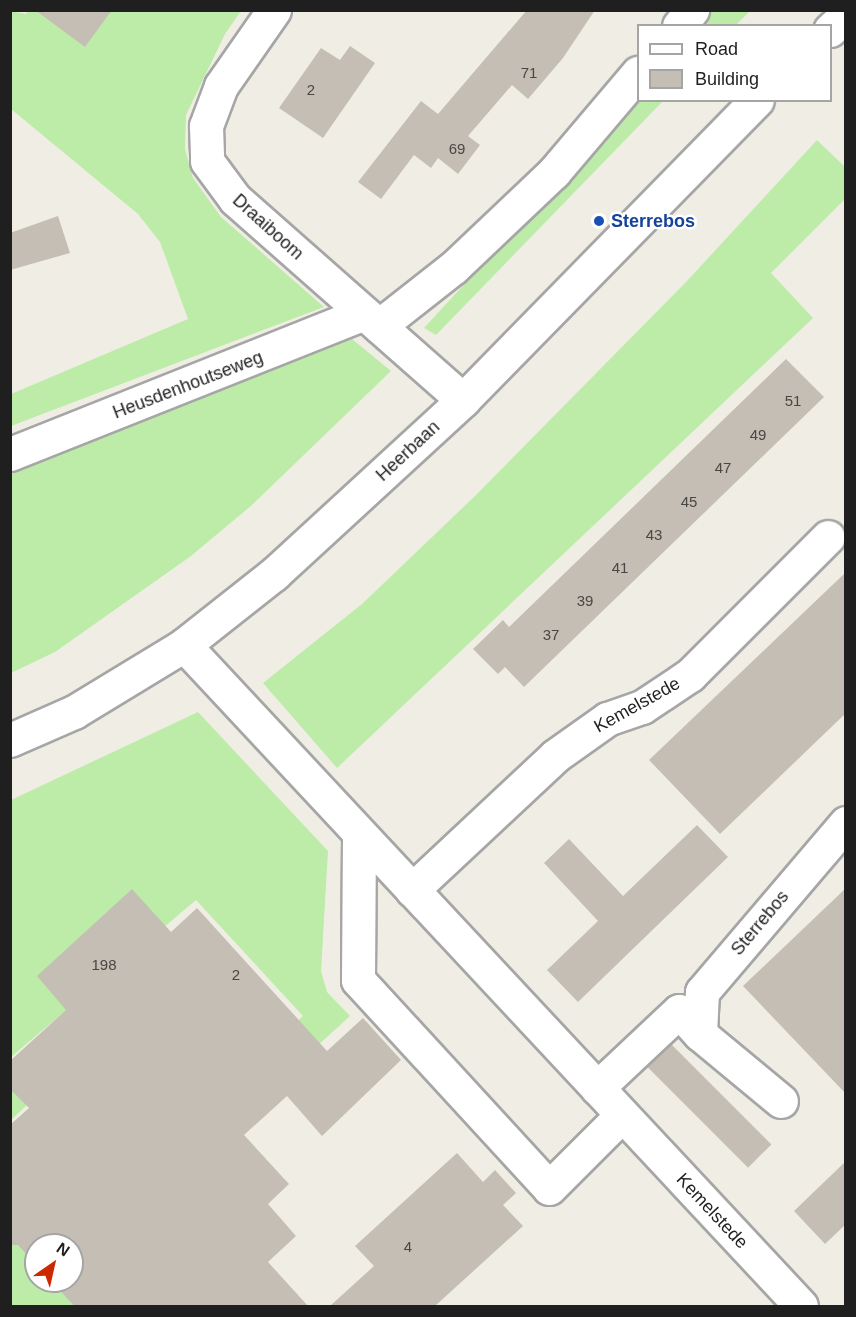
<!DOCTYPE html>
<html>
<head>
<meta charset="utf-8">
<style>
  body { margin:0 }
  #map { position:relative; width:856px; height:1317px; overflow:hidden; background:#f0eee4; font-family:Arial,sans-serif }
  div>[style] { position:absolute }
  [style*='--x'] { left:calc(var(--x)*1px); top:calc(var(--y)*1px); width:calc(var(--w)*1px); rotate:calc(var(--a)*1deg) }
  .grass>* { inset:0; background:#bceca8 }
  .building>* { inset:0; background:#c5beb4; transform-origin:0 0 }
  .roads { filter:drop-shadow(2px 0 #a6a6a6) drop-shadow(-2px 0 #a6a6a6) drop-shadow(0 2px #a6a6a6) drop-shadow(0 -2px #a6a6a6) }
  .minor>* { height:33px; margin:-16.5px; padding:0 16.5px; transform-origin:16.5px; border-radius:16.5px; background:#fff }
  .dots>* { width:16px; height:16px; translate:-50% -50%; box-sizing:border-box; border:3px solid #fff; border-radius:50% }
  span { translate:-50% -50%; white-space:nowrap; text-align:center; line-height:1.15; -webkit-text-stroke:5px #fff; paint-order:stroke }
  .number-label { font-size:15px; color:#484744 }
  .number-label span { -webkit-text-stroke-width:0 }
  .transit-label { font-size:18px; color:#164399; font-weight:700 }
  .left { translate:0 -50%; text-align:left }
  .street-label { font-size:18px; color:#1f1f1f }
  .frame { position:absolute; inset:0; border:12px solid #1f1f1f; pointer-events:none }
  .legend { position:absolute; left:637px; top:24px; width:195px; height:78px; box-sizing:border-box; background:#fff; border:2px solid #a5a5a5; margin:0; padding:8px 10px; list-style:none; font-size:18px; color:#1f1f1f }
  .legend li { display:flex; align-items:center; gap:12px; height:30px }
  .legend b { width:30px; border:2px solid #a5a5a5 }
  .north { position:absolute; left:24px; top:1233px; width:60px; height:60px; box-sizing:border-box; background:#fff; border:2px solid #a5a5a5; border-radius:50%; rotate:34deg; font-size:16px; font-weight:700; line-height:24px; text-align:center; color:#1f1f1f }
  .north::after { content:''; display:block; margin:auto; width:21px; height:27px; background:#cd2800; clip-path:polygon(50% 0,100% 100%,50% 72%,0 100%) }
</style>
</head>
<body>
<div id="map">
  <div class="grass">
    <i style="clip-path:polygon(29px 10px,241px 11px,225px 34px,186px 115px,185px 149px,193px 178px,221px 217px,324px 307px,11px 426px,11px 394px,188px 319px,160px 242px,138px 214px,11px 109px,11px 11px,26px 14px)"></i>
    <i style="clip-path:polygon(708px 11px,750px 11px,736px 25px,695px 26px)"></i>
    <i style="clip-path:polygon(638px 95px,638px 100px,663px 101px,436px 335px,424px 328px)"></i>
    <i style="clip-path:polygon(817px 140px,845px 167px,845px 199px,771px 273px,813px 318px,337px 768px,263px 683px,362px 604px,475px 496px,687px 281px)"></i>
    <i style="clip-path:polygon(352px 339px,391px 371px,252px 505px,191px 556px,55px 652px,11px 673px,11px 471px)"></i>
    <i style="clip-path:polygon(198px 712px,328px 851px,321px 971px,327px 992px,350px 1016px,304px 1058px,283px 1034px,303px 1016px,196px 900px,11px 1057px,11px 800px)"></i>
    <i style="clip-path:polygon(11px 1086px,27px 1105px,11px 1120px)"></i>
    <i style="clip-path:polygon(11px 1214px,36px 1245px,36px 1281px,51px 1281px,74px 1306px,11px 1306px)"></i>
  </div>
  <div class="building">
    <i style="clip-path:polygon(35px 10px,112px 10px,85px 47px)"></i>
    <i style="clip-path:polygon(527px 10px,595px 10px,563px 58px,528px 99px,512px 85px,468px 136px,480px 145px,458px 174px,438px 158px,431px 168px,414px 155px,381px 199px,358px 182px,421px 101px,438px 114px)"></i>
    <i style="clip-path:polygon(350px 46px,375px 63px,323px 138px,279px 108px,321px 48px,340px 60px)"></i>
    <i style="clip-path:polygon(58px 216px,70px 253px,10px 270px,10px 233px)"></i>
    <i style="clip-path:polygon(786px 359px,824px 397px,524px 687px,505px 667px,498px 674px,473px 649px,503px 620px,509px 627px)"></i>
    <i style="clip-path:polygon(846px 572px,846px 713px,720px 834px,649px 760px)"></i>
    <i style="clip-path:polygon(697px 825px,728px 857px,578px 1002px,547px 970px,598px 921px,544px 863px,569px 839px,623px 896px)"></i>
    <i style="clip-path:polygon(846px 888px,846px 1094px,743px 986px)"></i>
    <i style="clip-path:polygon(132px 889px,171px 932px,197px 908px,327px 1051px,363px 1018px,401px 1060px,322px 1136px,287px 1096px,244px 1135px,289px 1184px,268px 1204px,296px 1236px,268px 1262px,308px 1306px,74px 1306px,51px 1281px,72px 1281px,72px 1245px,36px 1245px,36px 1265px,18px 1245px,10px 1245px,10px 1125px,29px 1108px,10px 1089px,10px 1061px,66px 1010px,37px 976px)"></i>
    <i style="left:671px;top:1044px;width:142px;height:33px;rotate:45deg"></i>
    <i style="clip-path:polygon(457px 1153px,483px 1182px,495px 1170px,516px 1193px,503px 1205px,523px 1226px,435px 1306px,330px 1306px,374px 1266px,355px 1246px)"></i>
    <i style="clip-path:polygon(846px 1161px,846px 1224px,825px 1244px,794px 1211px)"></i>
  </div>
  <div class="roads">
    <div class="minor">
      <i style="--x:274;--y:10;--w:93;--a:124.9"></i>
      <i style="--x:221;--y:86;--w:43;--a:110.6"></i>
      <i style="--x:206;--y:126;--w:35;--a:88"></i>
      <i style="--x:207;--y:161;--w:47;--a:53.6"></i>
      <i style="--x:235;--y:199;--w:304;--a:41.4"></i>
      <i style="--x:679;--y:26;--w:21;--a:-51"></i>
      <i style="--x:830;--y:30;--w:22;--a:-43"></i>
      <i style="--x:379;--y:326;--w:95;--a:-38.2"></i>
      <i style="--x:454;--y:267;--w:138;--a:-43.5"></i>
      <i style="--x:554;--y:172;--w:130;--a:-49.7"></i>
      <i style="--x:10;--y:454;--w:381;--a:-21.7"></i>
      <i style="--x:184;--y:645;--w:904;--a:46.97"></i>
      <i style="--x:10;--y:740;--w:70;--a:-23.6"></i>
      <i style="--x:74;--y:712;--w:129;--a:-31.3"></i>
      <i style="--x:184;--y:645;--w:115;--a:-38.3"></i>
      <i style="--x:274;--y:574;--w:257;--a:-42.6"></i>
      <i style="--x:463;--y:400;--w:420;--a:-45.6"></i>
      <i style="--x:359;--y:836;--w:144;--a:90.4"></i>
      <i style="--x:358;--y:980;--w:282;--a:47.4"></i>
      <i style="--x:549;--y:1188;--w:103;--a:-45"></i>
      <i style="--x:412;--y:890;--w:196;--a:-43.1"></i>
      <i style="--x:555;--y:756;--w:64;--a:-35.4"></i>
      <i style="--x:607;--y:719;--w:37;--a:-19"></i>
      <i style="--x:642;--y:707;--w:58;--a:-33.7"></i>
      <i style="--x:690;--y:675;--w:195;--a:-45"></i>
      <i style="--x:700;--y:1034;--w:42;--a:-87.3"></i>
      <i style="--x:702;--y:992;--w:222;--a:-49.6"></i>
      <i style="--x:597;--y:1088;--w:112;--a:-43.2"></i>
      <i style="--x:679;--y:1011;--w:31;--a:48"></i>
      <i style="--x:700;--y:1034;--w:105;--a:39.6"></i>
    </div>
  </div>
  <div class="dots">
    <i style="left:599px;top:221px;background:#1a4fb4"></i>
  </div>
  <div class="number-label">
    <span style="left:529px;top:73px">71</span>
    <span style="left:311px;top:90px">2</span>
    <span style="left:457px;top:149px">69</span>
    <span style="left:793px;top:401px">51</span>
    <span style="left:758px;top:435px">49</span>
    <span style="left:723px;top:468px">47</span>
    <span style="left:689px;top:502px">45</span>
    <span style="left:654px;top:535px">43</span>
    <span style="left:620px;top:568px">41</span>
    <span style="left:585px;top:601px">39</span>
    <span style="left:551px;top:635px">37</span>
    <span style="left:104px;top:965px">198</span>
    <span style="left:236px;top:975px">2</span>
    <span style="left:408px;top:1247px">4</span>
  </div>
  <div class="transit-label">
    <span class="left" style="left:611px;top:221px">Sterrebos</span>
  </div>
  <div class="street-label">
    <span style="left:268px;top:227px;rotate:42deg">Draaiboom</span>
    <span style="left:188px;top:385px;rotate:-21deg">Heusdenhoutseweg</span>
    <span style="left:408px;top:451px;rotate:-43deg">Heerbaan</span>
    <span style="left:637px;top:705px;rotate:-29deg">Kemelstede</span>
    <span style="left:760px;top:923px;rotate:-50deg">Sterrebos</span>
    <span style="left:712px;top:1211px;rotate:47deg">Kemelstede</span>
  </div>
  <div class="frame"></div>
  <ul class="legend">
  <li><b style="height:8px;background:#fff"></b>Road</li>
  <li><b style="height:16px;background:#c5beb4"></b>Building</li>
  </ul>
  <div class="north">N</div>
</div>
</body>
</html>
